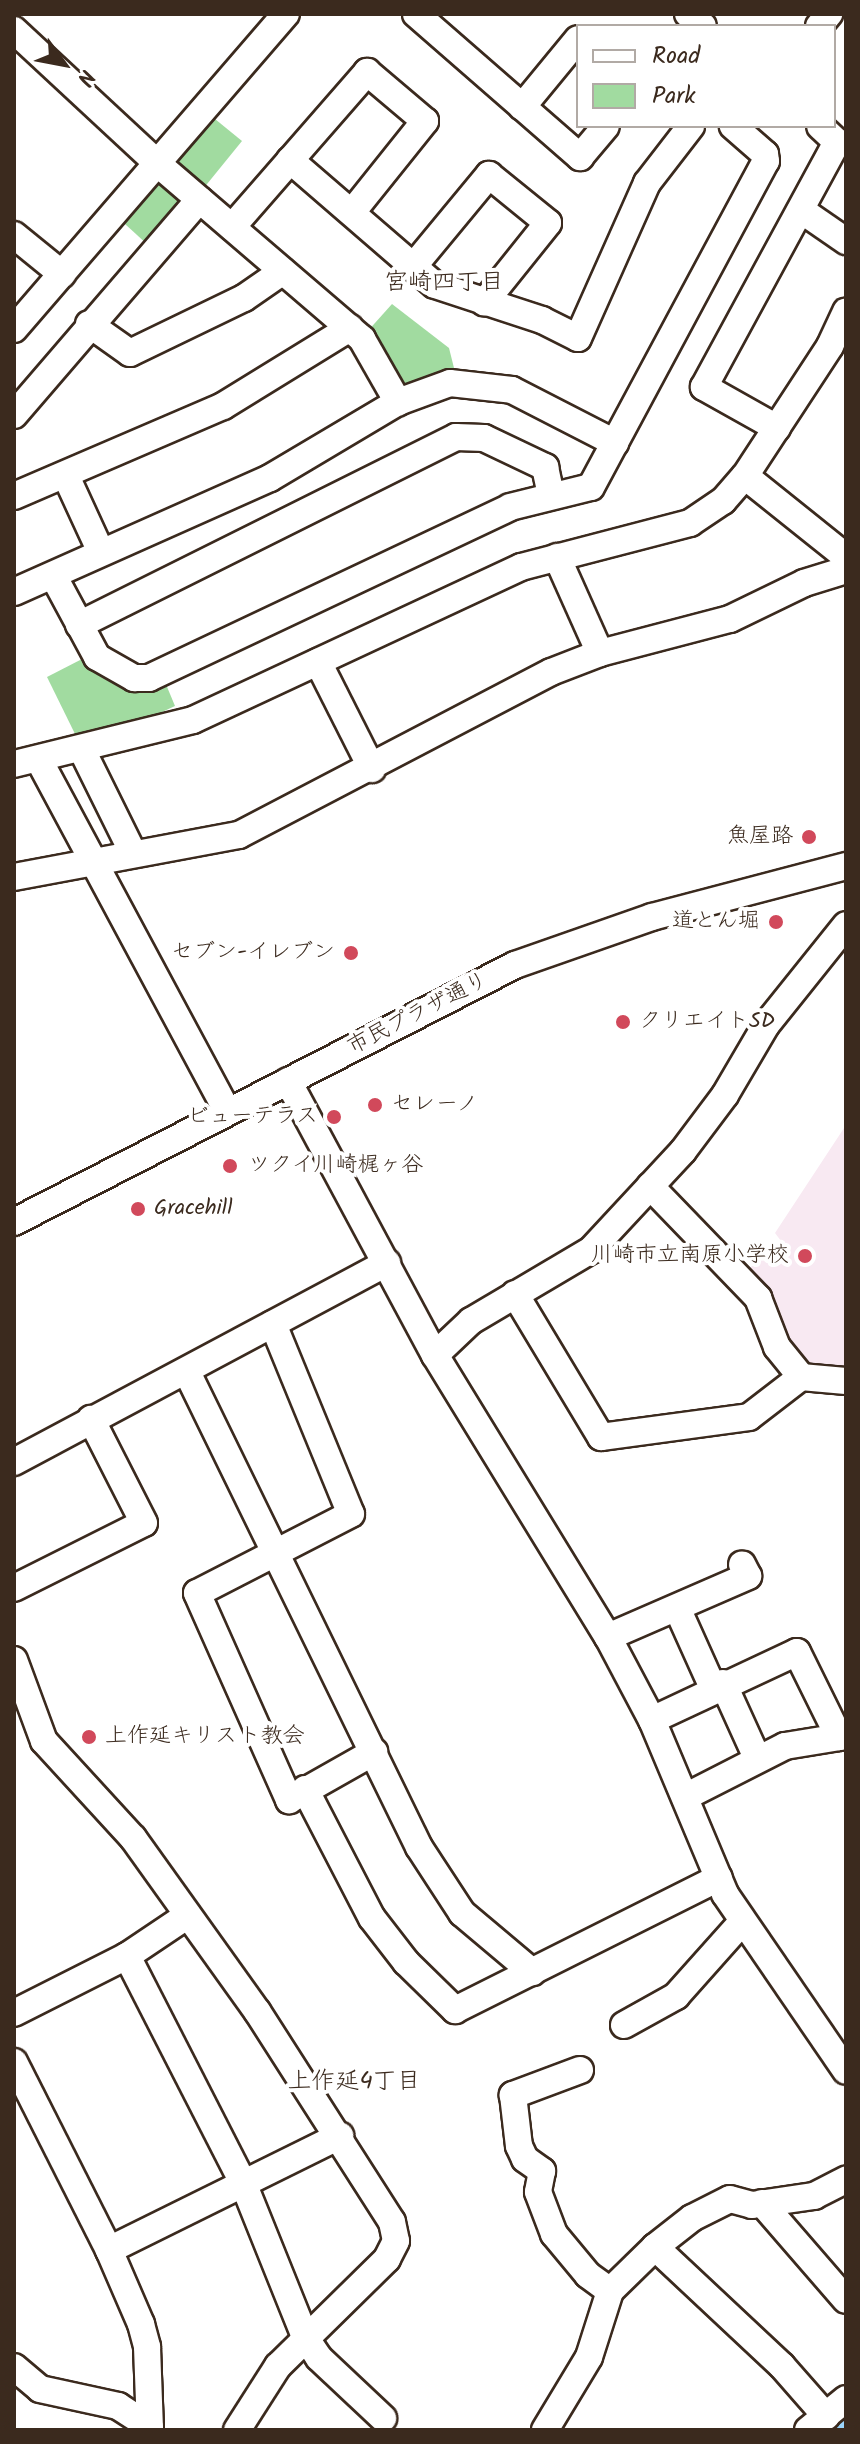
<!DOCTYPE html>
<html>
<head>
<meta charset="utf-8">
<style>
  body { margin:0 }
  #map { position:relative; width:860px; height:2444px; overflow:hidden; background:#fff; font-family:Kalam,"Klee One",sans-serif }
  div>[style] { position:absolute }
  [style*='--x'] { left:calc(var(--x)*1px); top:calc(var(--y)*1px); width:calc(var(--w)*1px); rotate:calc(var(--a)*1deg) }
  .built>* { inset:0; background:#f8e9f2 }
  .green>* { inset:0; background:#a1dba0 }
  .river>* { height:32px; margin:-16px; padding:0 16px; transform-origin:16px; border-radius:16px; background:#9cd6fc }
  .roads { filter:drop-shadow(2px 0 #3b2a1e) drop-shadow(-2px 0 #3b2a1e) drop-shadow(0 2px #3b2a1e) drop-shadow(0 -2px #3b2a1e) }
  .minor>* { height:26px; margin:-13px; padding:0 13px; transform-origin:13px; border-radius:13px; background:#fff }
  .dots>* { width:22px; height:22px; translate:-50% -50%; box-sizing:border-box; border:4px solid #fff; border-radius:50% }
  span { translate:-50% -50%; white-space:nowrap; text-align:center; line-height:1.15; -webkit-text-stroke:8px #fff; paint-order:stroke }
  .poi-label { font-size:22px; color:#3b2a1e }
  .right { translate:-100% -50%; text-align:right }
  .left { translate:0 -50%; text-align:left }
  .street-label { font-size:22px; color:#3b2a1e }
  .neighbourhood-label { font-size:24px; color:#3b2a1e }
  .frame { position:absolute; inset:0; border:16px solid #3b2a1e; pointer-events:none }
  .legend { position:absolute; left:576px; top:24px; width:260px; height:104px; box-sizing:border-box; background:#fff; border:2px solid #b1aaa5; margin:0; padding:10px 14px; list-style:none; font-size:24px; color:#3b2a1e }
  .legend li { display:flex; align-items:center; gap:16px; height:40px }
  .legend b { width:40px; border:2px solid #b1aaa5 }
  .north { position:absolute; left:24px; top:24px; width:80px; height:80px; -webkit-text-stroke:6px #fff; paint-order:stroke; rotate:122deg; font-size:22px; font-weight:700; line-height:32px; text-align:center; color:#3b2a1e }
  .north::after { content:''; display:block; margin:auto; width:28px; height:36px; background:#3b2a1e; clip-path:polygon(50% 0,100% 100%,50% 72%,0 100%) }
</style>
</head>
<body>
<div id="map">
  <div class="built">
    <i style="clip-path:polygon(846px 1125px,846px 1374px,810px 1371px,744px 1273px,781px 1241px,775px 1233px)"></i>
  </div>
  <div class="green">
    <i style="clip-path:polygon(215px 119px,242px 141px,203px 189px,180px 170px,179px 160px)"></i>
    <i style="clip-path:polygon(161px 182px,182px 200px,149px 246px,125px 224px)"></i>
    <i style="clip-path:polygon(392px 304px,449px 348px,455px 372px,408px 389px,399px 385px,366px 333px)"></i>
    <i style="clip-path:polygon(84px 658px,165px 682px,175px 706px,134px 725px,77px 738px,47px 677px)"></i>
  </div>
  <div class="river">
    <i style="--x:833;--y:2430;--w:16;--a:-35"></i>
  </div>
  <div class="roads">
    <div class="minor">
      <i style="--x:416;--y:14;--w:218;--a:41.1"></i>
      <i style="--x:580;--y:157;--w:40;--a:-50"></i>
      <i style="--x:688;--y:14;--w:19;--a:39"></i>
      <i style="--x:819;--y:26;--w:16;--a:-50"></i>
      <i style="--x:14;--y:30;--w:197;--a:42.9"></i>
      <i style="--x:158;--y:164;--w:269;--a:40.6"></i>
      <i style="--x:362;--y:339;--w:73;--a:60.3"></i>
      <i style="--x:522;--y:107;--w:88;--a:-50.5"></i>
      <i style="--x:290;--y:160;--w:191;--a:40.8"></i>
      <i style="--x:435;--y:285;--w:113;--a:18.1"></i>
      <i style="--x:542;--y:320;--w:40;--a:26.6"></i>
      <i style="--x:578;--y:338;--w:170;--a:-66"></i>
      <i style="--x:647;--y:183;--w:72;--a:-52.3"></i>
      <i style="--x:801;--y:210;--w:55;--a:34.6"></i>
      <i style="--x:232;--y:227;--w:206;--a:-48.9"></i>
      <i style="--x:367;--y:72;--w:76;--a:40.2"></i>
      <i style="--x:425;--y:121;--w:117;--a:128.7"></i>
      <i style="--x:14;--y:235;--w:62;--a:39.1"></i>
      <i style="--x:412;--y:268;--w:121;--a:-50.4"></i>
      <i style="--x:489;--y:175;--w:76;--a:39.1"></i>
      <i style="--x:548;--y:223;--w:102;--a:128.7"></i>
      <i style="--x:89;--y:324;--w:50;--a:35.3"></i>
      <i style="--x:130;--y:353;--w:127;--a:-25.8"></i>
      <i style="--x:244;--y:298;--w:47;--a:-34.7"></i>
      <i style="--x:14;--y:329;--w:416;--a:-49.2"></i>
      <i style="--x:14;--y:415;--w:284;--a:-49.3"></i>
      <i style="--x:777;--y:428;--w:84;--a:-150.7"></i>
      <i style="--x:704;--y:387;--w:279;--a:-61.5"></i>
      <i style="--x:837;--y:142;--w:23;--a:-137"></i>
      <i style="--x:66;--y:476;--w:84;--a:65.3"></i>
      <i style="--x:745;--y:476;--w:129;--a:38.7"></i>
      <i style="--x:14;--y:496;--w:228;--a:-23.3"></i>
      <i style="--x:223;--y:406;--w:149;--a:-31.6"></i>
      <i style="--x:557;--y:557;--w:105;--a:65.9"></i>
      <i style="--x:54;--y:577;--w:91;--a:61.7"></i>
      <i style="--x:97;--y:657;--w:43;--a:29.6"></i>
      <i style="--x:134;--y:678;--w:15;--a:0"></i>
      <i style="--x:149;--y:678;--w:399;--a:-25.3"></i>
      <i style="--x:510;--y:507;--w:83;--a:-13.9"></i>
      <i style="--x:591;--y:487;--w:370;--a:-61.8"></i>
      <i style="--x:766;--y:161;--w:7;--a:-98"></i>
      <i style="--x:765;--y:154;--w:43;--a:-138.8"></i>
      <i style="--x:14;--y:592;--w:280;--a:-24"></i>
      <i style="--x:270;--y:478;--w:149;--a:-30.7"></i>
      <i style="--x:398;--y:402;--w:55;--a:-20.1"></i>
      <i style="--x:450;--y:383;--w:62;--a:6.4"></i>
      <i style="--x:512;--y:390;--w:116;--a:27.2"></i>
      <i style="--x:79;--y:625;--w:421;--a:-26.5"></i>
      <i style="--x:456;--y:437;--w:28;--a:2"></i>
      <i style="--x:484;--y:438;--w:68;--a:25.4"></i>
      <i style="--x:545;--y:467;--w:29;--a:78"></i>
      <i style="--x:318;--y:662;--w:120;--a:63.2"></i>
      <i style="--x:82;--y:750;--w:115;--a:63.7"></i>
      <i style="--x:39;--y:760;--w:398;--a:61.8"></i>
      <i style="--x:14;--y:764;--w:184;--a:-13.8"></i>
      <i style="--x:193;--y:720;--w:362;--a:-25"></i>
      <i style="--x:521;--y:567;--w:175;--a:-14.6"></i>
      <i style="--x:690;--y:523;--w:40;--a:-34"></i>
      <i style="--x:723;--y:501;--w:33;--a:-49"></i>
      <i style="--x:745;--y:476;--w:155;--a:-56.8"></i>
      <i style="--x:830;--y:346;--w:38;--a:-65"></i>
      <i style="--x:14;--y:877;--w:229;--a:-10.6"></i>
      <i style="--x:239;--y:835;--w:352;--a:-27.6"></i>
      <i style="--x:551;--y:672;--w:53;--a:-21.2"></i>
      <i style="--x:600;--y:653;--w:134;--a:-14.7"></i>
      <i style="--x:730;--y:619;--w:82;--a:-25.9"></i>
      <i style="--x:804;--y:583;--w:44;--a:-17.2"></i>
      <i style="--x:288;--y:1081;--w:311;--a:61.8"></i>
      <i style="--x:435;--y:1355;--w:331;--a:58.5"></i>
      <i style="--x:608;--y:1637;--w:94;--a:62.1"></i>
      <i style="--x:652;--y:1720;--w:189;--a:67.2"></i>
      <i style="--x:725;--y:1894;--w:214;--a:55.6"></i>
      <i style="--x:650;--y:1186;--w:156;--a:46"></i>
      <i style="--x:758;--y:1298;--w:53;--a:68.8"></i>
      <i style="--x:777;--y:1347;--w:38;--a:51"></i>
      <i style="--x:14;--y:1222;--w:563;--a:-27.16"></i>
      <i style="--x:515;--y:965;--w:145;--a:-19.3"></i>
      <i style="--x:652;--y:917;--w:201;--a:-14.7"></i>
      <i style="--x:515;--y:1294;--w:167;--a:59"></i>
      <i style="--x:601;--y:1437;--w:149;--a:-7.7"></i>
      <i style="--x:749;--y:1417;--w:66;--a:-37.6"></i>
      <i style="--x:801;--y:1377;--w:45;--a:5.1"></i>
      <i style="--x:273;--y:1324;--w:205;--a:67.7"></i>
      <i style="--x:351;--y:1514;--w:173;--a:152.8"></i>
      <i style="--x:197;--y:1593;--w:227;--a:66"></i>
      <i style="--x:289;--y:1800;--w:98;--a:-29.5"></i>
      <i style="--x:435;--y:1355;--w:50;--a:-43.4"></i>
      <i style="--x:471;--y:1321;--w:139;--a:-30.6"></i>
      <i style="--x:591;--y:1250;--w:135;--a:-47.1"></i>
      <i style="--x:683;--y:1151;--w:70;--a:-53.1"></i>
      <i style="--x:725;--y:1095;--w:81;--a:-59.6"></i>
      <i style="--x:766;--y:1025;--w:128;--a:-51.3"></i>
      <i style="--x:187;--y:1372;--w:529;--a:63.97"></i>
      <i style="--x:419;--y:1847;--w:79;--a:56.9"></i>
      <i style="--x:462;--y:1913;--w:92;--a:40.1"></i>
      <i style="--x:14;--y:1462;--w:423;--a:-28.1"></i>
      <i style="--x:14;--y:1588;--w:145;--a:-26.6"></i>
      <i style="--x:144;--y:1523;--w:117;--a:-117"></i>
      <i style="--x:678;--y:1610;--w:85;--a:65.8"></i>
      <i style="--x:608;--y:1637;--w:153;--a:-23.5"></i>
      <i style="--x:748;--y:1576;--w:13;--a:-117"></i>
      <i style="--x:14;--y:1660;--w:86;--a:69.7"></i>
      <i style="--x:44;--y:1741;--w:132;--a:47.5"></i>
      <i style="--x:133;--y:1838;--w:213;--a:54.4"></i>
      <i style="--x:257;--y:2011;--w:250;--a:57.4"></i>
      <i style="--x:392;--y:2222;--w:19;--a:78"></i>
      <i style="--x:396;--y:2241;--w:20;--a:117"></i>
      <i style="--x:387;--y:2259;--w:153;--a:135.5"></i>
      <i style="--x:278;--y:2366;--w:76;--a:122.6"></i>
      <i style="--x:723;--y:1683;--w:82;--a:65.6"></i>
      <i style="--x:652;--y:1720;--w:160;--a:-25.1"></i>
      <i style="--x:797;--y:1652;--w:95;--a:63.7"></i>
      <i style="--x:305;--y:1789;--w:145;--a:62.6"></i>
      <i style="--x:372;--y:1918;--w:56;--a:52.3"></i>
      <i style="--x:406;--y:1962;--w:69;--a:44.4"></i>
      <i style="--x:455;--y:2010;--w:295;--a:-26.6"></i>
      <i style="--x:685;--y:1797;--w:112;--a:-27"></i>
      <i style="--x:785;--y:1746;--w:62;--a:-9.3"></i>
      <i style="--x:127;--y:1956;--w:257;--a:62.9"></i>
      <i style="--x:244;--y:2185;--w:164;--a:68.1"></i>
      <i style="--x:305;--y:2337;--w:25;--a:56"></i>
      <i style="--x:319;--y:2358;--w:88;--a:43.2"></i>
      <i style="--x:14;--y:2013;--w:127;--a:-26.8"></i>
      <i style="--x:127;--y:1956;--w:70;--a:-33.9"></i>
      <i style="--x:624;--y:2025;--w:60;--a:-29.1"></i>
      <i style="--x:676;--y:1996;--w:99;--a:-48.3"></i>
      <i style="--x:14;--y:2062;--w:211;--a:63.2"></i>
      <i style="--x:109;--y:2250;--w:81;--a:66.6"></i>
      <i style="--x:141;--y:2324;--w:24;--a:75"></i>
      <i style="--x:147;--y:2347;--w:83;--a:87.9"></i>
      <i style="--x:580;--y:2070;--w:72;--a:159.5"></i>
      <i style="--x:513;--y:2095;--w:51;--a:83.3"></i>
      <i style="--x:519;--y:2146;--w:14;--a:65"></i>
      <i style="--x:525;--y:2159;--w:21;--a:35"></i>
      <i style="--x:542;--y:2171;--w:21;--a:101"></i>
      <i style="--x:538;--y:2192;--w:45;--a:69.1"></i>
      <i style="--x:554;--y:2234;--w:53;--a:50.3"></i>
      <i style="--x:588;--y:2275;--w:27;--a:36"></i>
      <i style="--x:762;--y:2203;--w:128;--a:49.1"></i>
      <i style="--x:655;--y:2247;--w:174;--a:43.1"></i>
      <i style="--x:782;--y:2366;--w:67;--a:48.7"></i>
      <i style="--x:109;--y:2250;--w:258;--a:-26.3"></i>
      <i style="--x:14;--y:2367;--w:34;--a:40"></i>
      <i style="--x:40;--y:2389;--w:80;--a:12.3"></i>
      <i style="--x:118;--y:2406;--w:38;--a:33"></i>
      <i style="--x:545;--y:2430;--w:85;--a:-58.9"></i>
      <i style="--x:589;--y:2357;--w:69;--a:-72.3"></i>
      <i style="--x:610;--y:2291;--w:63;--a:-44.4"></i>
      <i style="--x:655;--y:2247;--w:47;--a:-38.1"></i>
      <i style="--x:692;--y:2218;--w:42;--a:-26.6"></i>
      <i style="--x:730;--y:2199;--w:23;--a:15"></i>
      <i style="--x:752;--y:2205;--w:63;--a:-8.3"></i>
      <i style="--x:814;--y:2196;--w:36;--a:-27"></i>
      <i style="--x:808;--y:2430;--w:49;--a:-39.2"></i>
    </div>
  </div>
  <div class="dots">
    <i style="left:809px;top:837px;background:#d1495b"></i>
    <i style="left:776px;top:922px;background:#d1495b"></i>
    <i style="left:351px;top:953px;background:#d1495b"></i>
    <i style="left:623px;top:1022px;background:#d1495b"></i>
    <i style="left:375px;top:1105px;background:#d1495b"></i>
    <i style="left:334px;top:1117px;background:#d1495b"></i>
    <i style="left:230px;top:1166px;background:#d1495b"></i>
    <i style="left:138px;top:1209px;background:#d1495b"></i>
    <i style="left:805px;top:1256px;background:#d1495b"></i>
    <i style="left:89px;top:1737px;background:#d1495b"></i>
  </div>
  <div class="poi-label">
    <span class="right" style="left:793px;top:837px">魚屋路</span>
    <span class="right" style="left:760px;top:922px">道とん堀</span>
    <span class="right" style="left:335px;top:953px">セブン-イレブン</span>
    <span class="left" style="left:639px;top:1022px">クリエイトSD</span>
    <span class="left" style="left:391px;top:1105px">セレーノ</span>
    <span class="right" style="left:318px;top:1117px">ビューテラス</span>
    <span class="left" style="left:248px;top:1166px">ツクイ川崎梶ヶ谷</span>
    <span class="left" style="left:154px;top:1209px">Gracehill</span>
    <span class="right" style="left:789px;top:1256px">川崎市立南原小学校</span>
    <span class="left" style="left:105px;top:1737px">上作延キリスト教会</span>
  </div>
  <div class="street-label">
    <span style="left:418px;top:1014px;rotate:-27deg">市民プラザ通り</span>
  </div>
  <div class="neighbourhood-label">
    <span style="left:444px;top:283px">宮崎四丁目</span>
    <span style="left:354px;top:2082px">上作延4丁目</span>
  </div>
  <div class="frame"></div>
  <ul class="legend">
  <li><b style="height:10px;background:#fff"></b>Road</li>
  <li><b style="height:22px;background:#a1dba0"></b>Park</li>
  </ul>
  <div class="north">N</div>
</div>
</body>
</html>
